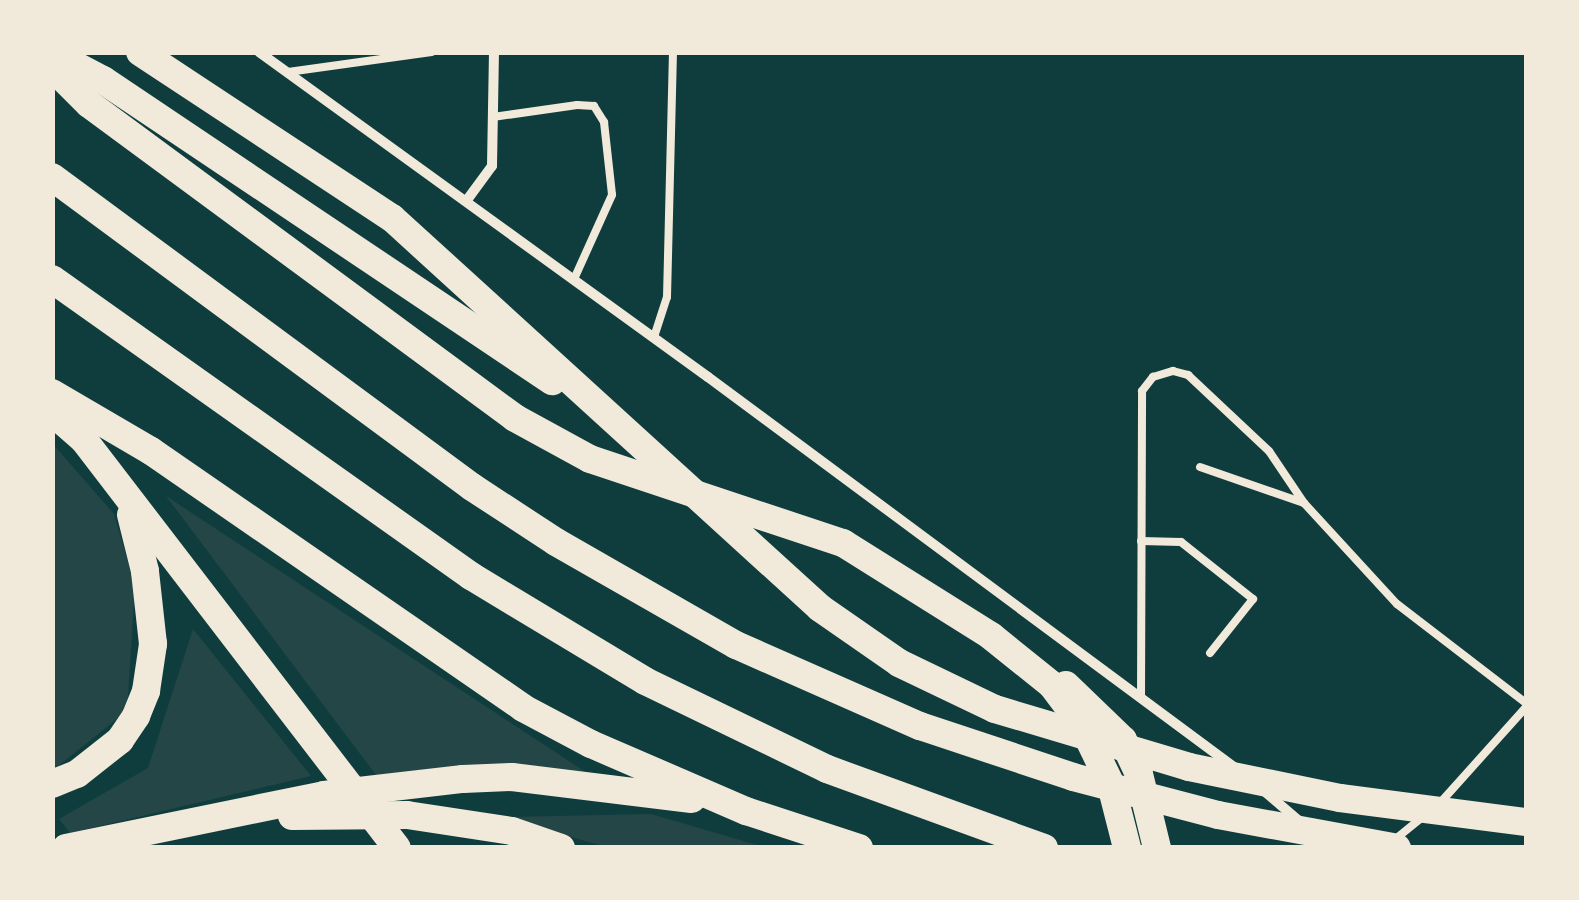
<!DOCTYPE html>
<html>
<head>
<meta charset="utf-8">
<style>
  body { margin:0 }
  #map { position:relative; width:1579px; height:900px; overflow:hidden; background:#0f3d3e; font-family:"Source Sans 3",sans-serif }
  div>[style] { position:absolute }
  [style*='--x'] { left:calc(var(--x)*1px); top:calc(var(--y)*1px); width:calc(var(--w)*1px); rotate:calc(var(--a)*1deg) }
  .green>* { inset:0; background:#244646 }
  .service>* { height:8px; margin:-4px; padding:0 4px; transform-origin:4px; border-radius:4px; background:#f1e9da }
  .minor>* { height:10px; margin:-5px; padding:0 5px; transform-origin:5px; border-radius:5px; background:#f1e9da }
  .motorway>* { height:28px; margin:-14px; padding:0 14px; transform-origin:14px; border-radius:14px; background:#f1e9da }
  span { translate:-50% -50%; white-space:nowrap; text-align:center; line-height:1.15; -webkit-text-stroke:9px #f1e9da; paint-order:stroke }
  .frame { position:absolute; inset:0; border:55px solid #f1e9da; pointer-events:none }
</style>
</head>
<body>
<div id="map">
  <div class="green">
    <i style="clip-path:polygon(52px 443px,114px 514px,135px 587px,127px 711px,53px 770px)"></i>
    <i style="clip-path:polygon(166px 496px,587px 773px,376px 775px)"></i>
    <i style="clip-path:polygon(193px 629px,311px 776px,70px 833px,59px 819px,148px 768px)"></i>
    <i style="clip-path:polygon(651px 814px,764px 847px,606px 847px,502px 817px)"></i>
  </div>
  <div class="service">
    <i style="--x:288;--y:72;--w:145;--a:-7.9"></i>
    <i style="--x:493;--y:117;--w:85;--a:-8.1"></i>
    <i style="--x:577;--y:105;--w:17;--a:3"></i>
    <i style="--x:594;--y:106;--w:19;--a:58"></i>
    <i style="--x:604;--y:122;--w:73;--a:83.7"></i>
    <i style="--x:612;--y:195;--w:92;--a:114.3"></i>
    <i style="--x:654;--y:337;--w:42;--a:-72"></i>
    <i style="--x:667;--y:297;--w:245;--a:-88.6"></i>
    <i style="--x:1200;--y:467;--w:110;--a:19.1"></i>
    <i style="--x:1141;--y:541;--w:40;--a:1.4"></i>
    <i style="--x:1181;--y:542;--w:92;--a:38.4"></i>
    <i style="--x:1253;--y:599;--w:69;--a:128.5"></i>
    <i style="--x:1141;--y:697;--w:306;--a:-89.8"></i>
    <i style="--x:1142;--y:391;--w:18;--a:-52"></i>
    <i style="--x:1153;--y:377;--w:21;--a:-17"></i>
    <i style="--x:1173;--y:371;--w:16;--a:15"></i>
    <i style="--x:1188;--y:375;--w:111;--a:43.2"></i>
    <i style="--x:1269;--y:451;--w:63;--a:56.1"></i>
    <i style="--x:1304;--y:503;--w:137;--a:47.4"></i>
    <i style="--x:1397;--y:604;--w:163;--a:37.5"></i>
    <i style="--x:1440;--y:803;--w:129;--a:-48.1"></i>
    <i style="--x:1393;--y:841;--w:41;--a:-39.1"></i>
  </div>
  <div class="minor">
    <i style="--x:259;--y:52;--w:554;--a:35.9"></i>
    <i style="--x:708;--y:377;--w:660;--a:36.56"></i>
    <i style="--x:467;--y:200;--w:42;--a:-53.7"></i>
    <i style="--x:492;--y:166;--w:114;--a:-89"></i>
    <i style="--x:1263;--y:790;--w:48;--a:40.7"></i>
  </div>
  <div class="motorway">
    <i style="--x:140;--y:52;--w:302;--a:33.4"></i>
    <i style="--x:392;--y:218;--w:579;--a:42.34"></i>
    <i style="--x:820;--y:608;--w:96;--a:34.8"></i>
    <i style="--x:899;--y:663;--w:106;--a:25.6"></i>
    <i style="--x:995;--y:709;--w:202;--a:16.6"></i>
    <i style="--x:1189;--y:767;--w:154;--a:11.6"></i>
    <i style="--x:1340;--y:798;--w:188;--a:7.4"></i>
    <i style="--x:52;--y:53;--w:58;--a:27.9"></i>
    <i style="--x:103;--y:80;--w:541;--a:33.84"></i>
    <i style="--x:52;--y:67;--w:52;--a:45"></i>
    <i style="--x:89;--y:104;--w:529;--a:36.39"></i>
    <i style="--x:515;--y:418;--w:85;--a:28.7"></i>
    <i style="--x:590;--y:459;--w:267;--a:18.4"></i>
    <i style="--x:843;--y:543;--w:175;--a:32.1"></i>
    <i style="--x:991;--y:636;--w:78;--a:38.8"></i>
    <i style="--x:1052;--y:685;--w:50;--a:53.1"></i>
    <i style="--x:1082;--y:725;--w:67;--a:64.2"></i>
    <i style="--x:1111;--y:785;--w:65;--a:75.7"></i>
    <i style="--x:52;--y:177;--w:522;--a:36.43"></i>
    <i style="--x:472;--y:487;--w:100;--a:33.2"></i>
    <i style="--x:556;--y:542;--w:207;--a:29.8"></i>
    <i style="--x:736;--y:645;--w:201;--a:23.8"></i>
    <i style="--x:920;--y:726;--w:161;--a:18.4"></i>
    <i style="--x:1073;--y:777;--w:150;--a:14.7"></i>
    <i style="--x:1218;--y:815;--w:182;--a:10.4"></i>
    <i style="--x:52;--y:279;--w:514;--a:35.33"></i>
    <i style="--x:471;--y:576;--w:203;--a:31.1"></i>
    <i style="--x:645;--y:681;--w:202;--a:25.8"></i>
    <i style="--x:827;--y:769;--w:231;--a:20"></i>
    <i style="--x:52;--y:393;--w:115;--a:30.4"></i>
    <i style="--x:151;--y:451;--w:452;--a:34.6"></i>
    <i style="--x:523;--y:708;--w:77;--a:27.9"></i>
    <i style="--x:591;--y:744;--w:169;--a:23.4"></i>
    <i style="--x:746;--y:811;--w:119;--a:18.1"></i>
    <i style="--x:52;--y:412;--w:43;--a:41.2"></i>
    <i style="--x:84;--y:440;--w:514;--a:52.51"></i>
    <i style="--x:1066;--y:685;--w:79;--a:44"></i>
    <i style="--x:1123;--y:740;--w:38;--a:65"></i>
    <i style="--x:1139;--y:774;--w:76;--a:76.3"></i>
    <i style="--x:52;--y:784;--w:27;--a:-22"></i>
    <i style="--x:77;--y:774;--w:55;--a:-38.3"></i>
    <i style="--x:120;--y:740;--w:29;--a:-56"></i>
    <i style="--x:136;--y:716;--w:27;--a:-68"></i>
    <i style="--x:146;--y:691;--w:48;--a:-81.5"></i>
    <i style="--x:153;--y:644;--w:73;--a:-96.3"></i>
    <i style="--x:145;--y:571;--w:58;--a:-104"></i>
    <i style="--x:292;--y:816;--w:115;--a:-0.5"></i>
    <i style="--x:407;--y:815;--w:106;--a:8.7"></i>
    <i style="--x:512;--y:831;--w:52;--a:19.1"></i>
    <i style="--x:66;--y:848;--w:263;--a:-11.6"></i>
    <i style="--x:324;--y:795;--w:140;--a:-6.6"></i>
    <i style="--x:463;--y:779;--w:49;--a:-2.3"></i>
    <i style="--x:512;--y:777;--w:181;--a:7"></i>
  </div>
  <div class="frame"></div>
</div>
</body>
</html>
